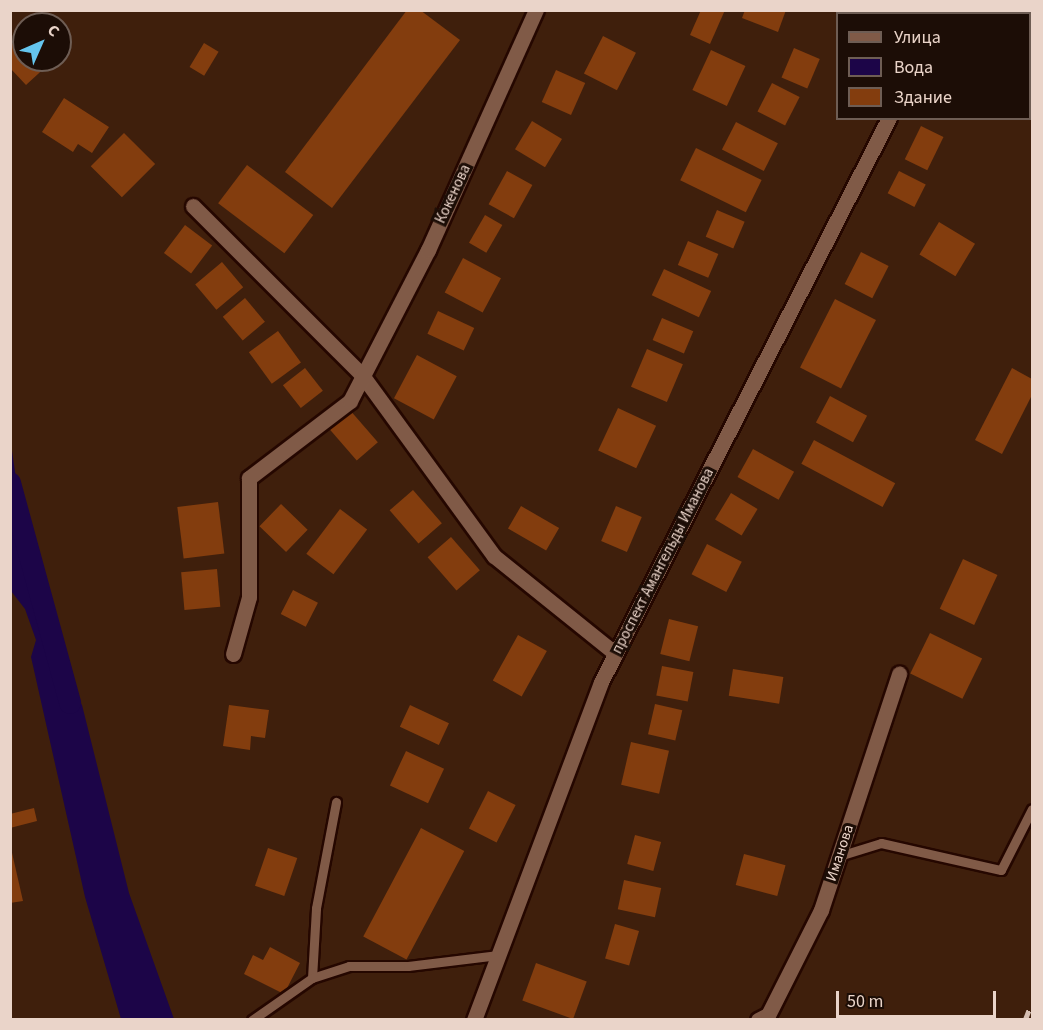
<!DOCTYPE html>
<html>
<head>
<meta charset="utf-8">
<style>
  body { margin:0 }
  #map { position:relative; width:1043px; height:1030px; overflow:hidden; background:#3f1f0c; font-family:"Source Sans 3",sans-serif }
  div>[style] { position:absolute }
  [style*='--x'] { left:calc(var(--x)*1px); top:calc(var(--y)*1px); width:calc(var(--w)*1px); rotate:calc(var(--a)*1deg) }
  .water>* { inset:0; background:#1c0548 }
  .canal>* { height:22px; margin:-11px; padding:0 11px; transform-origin:11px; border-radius:11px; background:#1c0548 }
  .building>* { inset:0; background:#833d0e; transform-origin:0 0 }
  .roads { filter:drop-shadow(2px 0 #250700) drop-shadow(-2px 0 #250700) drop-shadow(0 2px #250700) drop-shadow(0 -2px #250700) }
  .lane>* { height:9px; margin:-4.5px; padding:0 4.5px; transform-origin:4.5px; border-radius:4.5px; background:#805a47 }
  .street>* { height:15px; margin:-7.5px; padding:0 7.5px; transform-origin:7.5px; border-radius:7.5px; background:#805a47 }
  .secondary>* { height:15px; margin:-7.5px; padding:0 7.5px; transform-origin:7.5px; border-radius:7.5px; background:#805a47 }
  .rail>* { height:4.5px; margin-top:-2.25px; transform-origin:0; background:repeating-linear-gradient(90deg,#d5beb2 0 10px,transparent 0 20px) }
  span { translate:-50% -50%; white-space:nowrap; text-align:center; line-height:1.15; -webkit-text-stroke:6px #1c0d06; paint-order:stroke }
  .street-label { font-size:15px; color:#ead4c9 }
  .frame { position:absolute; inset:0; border:12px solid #ead4c9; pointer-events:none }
  .legend { position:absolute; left:836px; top:12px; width:195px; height:108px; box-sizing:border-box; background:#1c0d06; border:2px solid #6e5d54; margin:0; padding:8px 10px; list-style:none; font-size:18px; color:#ead4c9 }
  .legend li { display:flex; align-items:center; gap:12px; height:30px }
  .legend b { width:30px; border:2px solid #6e5d54 }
  .north { position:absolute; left:12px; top:12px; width:60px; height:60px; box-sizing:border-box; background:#1c0d06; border:2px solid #6e5d54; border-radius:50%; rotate:45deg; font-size:16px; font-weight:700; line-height:24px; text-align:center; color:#ead4c9 }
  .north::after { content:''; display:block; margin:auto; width:21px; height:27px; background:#65c5ee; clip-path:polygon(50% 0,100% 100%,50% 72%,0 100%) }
  .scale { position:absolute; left:836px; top:991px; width:160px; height:27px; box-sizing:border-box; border:3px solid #ead4c9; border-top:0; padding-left:8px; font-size:18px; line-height:21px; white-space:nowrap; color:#ead4c9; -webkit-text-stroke:4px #1c0d06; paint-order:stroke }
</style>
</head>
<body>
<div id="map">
  <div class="water">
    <i style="clip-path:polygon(10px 437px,33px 596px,56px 665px,82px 705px,129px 893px,174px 1019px,121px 1019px,85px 897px,31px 657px,36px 640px,25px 609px,11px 591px)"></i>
  </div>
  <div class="canal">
    <i style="--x:10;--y:483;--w:228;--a:74.7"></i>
  </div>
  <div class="building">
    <i style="clip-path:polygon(407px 10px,420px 10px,460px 40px,332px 208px,285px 172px)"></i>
    <i style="clip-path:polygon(701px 10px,725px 10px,710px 44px,690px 35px)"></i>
    <i style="clip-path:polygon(745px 10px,786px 10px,778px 32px,742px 18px)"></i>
    <i style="clip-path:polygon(24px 34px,24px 60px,50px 63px,26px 85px,10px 68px,10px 46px)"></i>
    <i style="left:603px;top:36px;width:37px;height:42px;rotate:27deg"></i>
    <i style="left:204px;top:43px;width:17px;height:28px;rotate:31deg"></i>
    <i style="left:794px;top:48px;width:28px;height:32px;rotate:23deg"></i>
    <i style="left:711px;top:50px;width:38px;height:44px;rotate:25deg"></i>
    <i style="left:556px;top:70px;width:32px;height:35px;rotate:24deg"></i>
    <i style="left:772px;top:83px;width:31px;height:32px;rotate:27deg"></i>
    <i style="clip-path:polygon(64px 98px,109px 127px,92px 153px,78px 144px,73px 152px,42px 132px)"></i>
    <i style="left:532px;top:121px;width:35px;height:33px;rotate:31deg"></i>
    <i style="left:736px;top:122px;width:47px;height:31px;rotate:27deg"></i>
    <i style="left:921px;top:126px;width:25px;height:37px;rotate:26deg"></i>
    <i style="left:124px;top:133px;width:44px;height:47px;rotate:45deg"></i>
    <i style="left:696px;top:148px;width:73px;height:36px;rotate:26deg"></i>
    <i style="left:247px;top:165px;width:83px;height:48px;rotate:37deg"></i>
    <i style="left:507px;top:171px;width:29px;height:38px;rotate:29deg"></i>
    <i style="left:899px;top:171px;width:30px;height:25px;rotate:27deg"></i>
    <i style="left:717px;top:210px;width:30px;height:29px;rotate:23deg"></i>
    <i style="left:485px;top:215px;width:20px;height:32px;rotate:30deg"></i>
    <i style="left:939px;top:222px;width:42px;height:38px;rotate:31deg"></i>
    <i style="left:185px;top:225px;width:34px;height:35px;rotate:37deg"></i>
    <i style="left:688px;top:241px;width:33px;height:26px;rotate:23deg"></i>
    <i style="left:861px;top:252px;width:31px;height:36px;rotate:27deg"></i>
    <i style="left:463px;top:258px;width:43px;height:39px;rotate:28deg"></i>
    <i style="left:222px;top:262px;width:33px;height:35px;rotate:50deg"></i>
    <i style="left:664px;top:269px;width:52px;height:29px;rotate:25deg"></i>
    <i style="left:245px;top:298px;width:31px;height:29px;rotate:50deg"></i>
    <i style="left:835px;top:299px;width:46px;height:77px;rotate:27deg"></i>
    <i style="left:438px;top:311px;width:40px;height:25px;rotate:25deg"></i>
    <i style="left:662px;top:318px;width:34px;height:24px;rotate:23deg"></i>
    <i style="left:278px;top:331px;width:39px;height:36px;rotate:54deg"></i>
    <i style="left:647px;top:349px;width:39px;height:41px;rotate:23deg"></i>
    <i style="left:417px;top:355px;width:45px;height:49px;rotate:28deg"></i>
    <i style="left:305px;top:368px;width:29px;height:28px;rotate:52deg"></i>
    <i style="clip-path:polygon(1012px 368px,1032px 379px,1032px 395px,1002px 454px,975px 440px)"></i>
    <i style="left:830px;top:396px;width:42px;height:30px;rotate:28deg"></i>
    <i style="left:618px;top:408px;width:42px;height:47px;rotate:25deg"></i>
    <i style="left:349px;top:409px;width:44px;height:28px;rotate:49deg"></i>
    <i style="left:814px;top:440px;width:92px;height:27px;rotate:28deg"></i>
    <i style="left:753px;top:449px;width:47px;height:32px;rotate:29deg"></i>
    <i style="left:413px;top:490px;width:44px;height:31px;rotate:49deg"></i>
    <i style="left:731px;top:493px;width:31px;height:31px;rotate:31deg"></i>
    <i style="left:218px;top:502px;width:52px;height:41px;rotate:83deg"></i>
    <i style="left:281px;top:504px;width:37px;height:31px;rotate:44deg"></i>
    <i style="left:521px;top:506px;width:44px;height:26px;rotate:30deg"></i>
    <i style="left:616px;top:506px;width:28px;height:38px;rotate:23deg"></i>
    <i style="left:340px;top:509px;width:34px;height:56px;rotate:37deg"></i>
    <i style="left:451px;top:537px;width:44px;height:31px;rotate:49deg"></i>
    <i style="left:707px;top:544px;width:39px;height:34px;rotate:27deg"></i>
    <i style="left:963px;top:559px;width:38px;height:55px;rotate:25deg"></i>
    <i style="left:217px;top:569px;width:38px;height:36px;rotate:85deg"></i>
    <i style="left:293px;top:590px;width:28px;height:27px;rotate:27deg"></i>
    <i style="left:669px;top:619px;width:30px;height:36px;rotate:14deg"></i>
    <i style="left:930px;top:633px;width:58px;height:45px;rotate:26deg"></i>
    <i style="left:518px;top:635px;width:33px;height:52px;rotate:29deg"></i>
    <i style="left:662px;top:666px;width:32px;height:30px;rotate:11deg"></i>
    <i style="left:733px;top:669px;width:51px;height:27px;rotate:9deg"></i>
    <i style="left:655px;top:704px;width:28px;height:31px;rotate:13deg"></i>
    <i style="clip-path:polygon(229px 705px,269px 710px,265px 738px,251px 736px,250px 750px,223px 746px)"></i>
    <i style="left:410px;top:705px;width:43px;height:24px;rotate:25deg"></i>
    <i style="left:631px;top:742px;width:39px;height:44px;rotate:13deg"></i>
    <i style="left:406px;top:751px;width:42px;height:38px;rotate:25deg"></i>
    <i style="left:488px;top:791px;width:31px;height:42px;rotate:27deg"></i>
    <i style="clip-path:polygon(34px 808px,37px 821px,10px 828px,10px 814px)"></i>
    <i style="left:421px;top:828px;width:49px;height:123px;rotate:28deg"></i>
    <i style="left:635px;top:835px;width:27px;height:30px;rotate:15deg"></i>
    <i style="clip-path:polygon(10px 844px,23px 901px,10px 903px)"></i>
    <i style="left:268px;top:848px;width:31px;height:40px;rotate:19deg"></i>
    <i style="left:744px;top:854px;width:43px;height:32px;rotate:15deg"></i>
    <i style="left:624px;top:880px;width:38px;height:30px;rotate:12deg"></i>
    <i style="left:615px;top:924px;width:25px;height:36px;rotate:16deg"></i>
    <i style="clip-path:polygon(270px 947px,300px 963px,284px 994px,244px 974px,253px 955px,263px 960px)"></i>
    <i style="left:536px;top:963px;width:54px;height:40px;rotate:20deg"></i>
  </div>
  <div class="roads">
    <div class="lane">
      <i style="--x:1030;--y:64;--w:2;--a:27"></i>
      <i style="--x:839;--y:856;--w:44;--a:-17.2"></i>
      <i style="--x:881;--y:843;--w:123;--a:12.7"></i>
      <i style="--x:1001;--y:870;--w:68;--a:-63.1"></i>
      <i style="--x:312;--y:978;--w:70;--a:-86.7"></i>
      <i style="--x:316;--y:908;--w:108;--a:-79.3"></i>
      <i style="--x:252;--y:1020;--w:73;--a:-35"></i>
      <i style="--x:312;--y:978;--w:39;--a:-18"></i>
      <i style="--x:349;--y:966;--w:59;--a:0"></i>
      <i style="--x:408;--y:966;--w:91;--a:-7"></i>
    </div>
    <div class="street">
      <i style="--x:903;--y:10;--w:8;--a:30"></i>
      <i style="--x:193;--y:206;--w:239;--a:45"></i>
      <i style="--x:362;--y:375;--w:224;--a:53.9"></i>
      <i style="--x:494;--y:556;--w:156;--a:38.8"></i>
      <i style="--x:233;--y:654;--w:59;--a:-74.3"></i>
      <i style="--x:249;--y:597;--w:119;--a:-90"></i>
      <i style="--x:249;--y:478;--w:127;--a:-37.3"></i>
      <i style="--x:350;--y:401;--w:170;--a:-62.7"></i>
      <i style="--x:428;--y:250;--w:263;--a:-65.8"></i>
      <i style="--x:758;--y:1020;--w:11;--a:-27"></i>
      <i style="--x:768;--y:1015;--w:118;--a:-63.2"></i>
      <i style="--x:821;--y:910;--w:249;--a:-71.7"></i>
    </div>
    <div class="secondary">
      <i style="--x:943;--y:14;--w:4;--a:-63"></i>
      <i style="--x:474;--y:1020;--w:361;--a:-69.4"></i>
      <i style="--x:601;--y:682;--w:633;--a:-62.95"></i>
    </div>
  </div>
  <div class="rail">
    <i style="--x:1025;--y:1020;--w:19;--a:-69"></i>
  </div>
  <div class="street-label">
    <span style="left:453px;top:194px;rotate:-65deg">Кокенова</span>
    <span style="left:663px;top:561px;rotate:-63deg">проспект Амангельды Иманова</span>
    <span style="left:840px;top:853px;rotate:-72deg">Иманова</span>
  </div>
  <div class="frame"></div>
  <ul class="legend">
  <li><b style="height:8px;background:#805a47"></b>Улица</li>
  <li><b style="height:16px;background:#1c0548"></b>Вода</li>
  <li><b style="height:16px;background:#833d0e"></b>Здание</li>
  </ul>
  <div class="north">С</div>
  <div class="scale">50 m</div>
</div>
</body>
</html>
